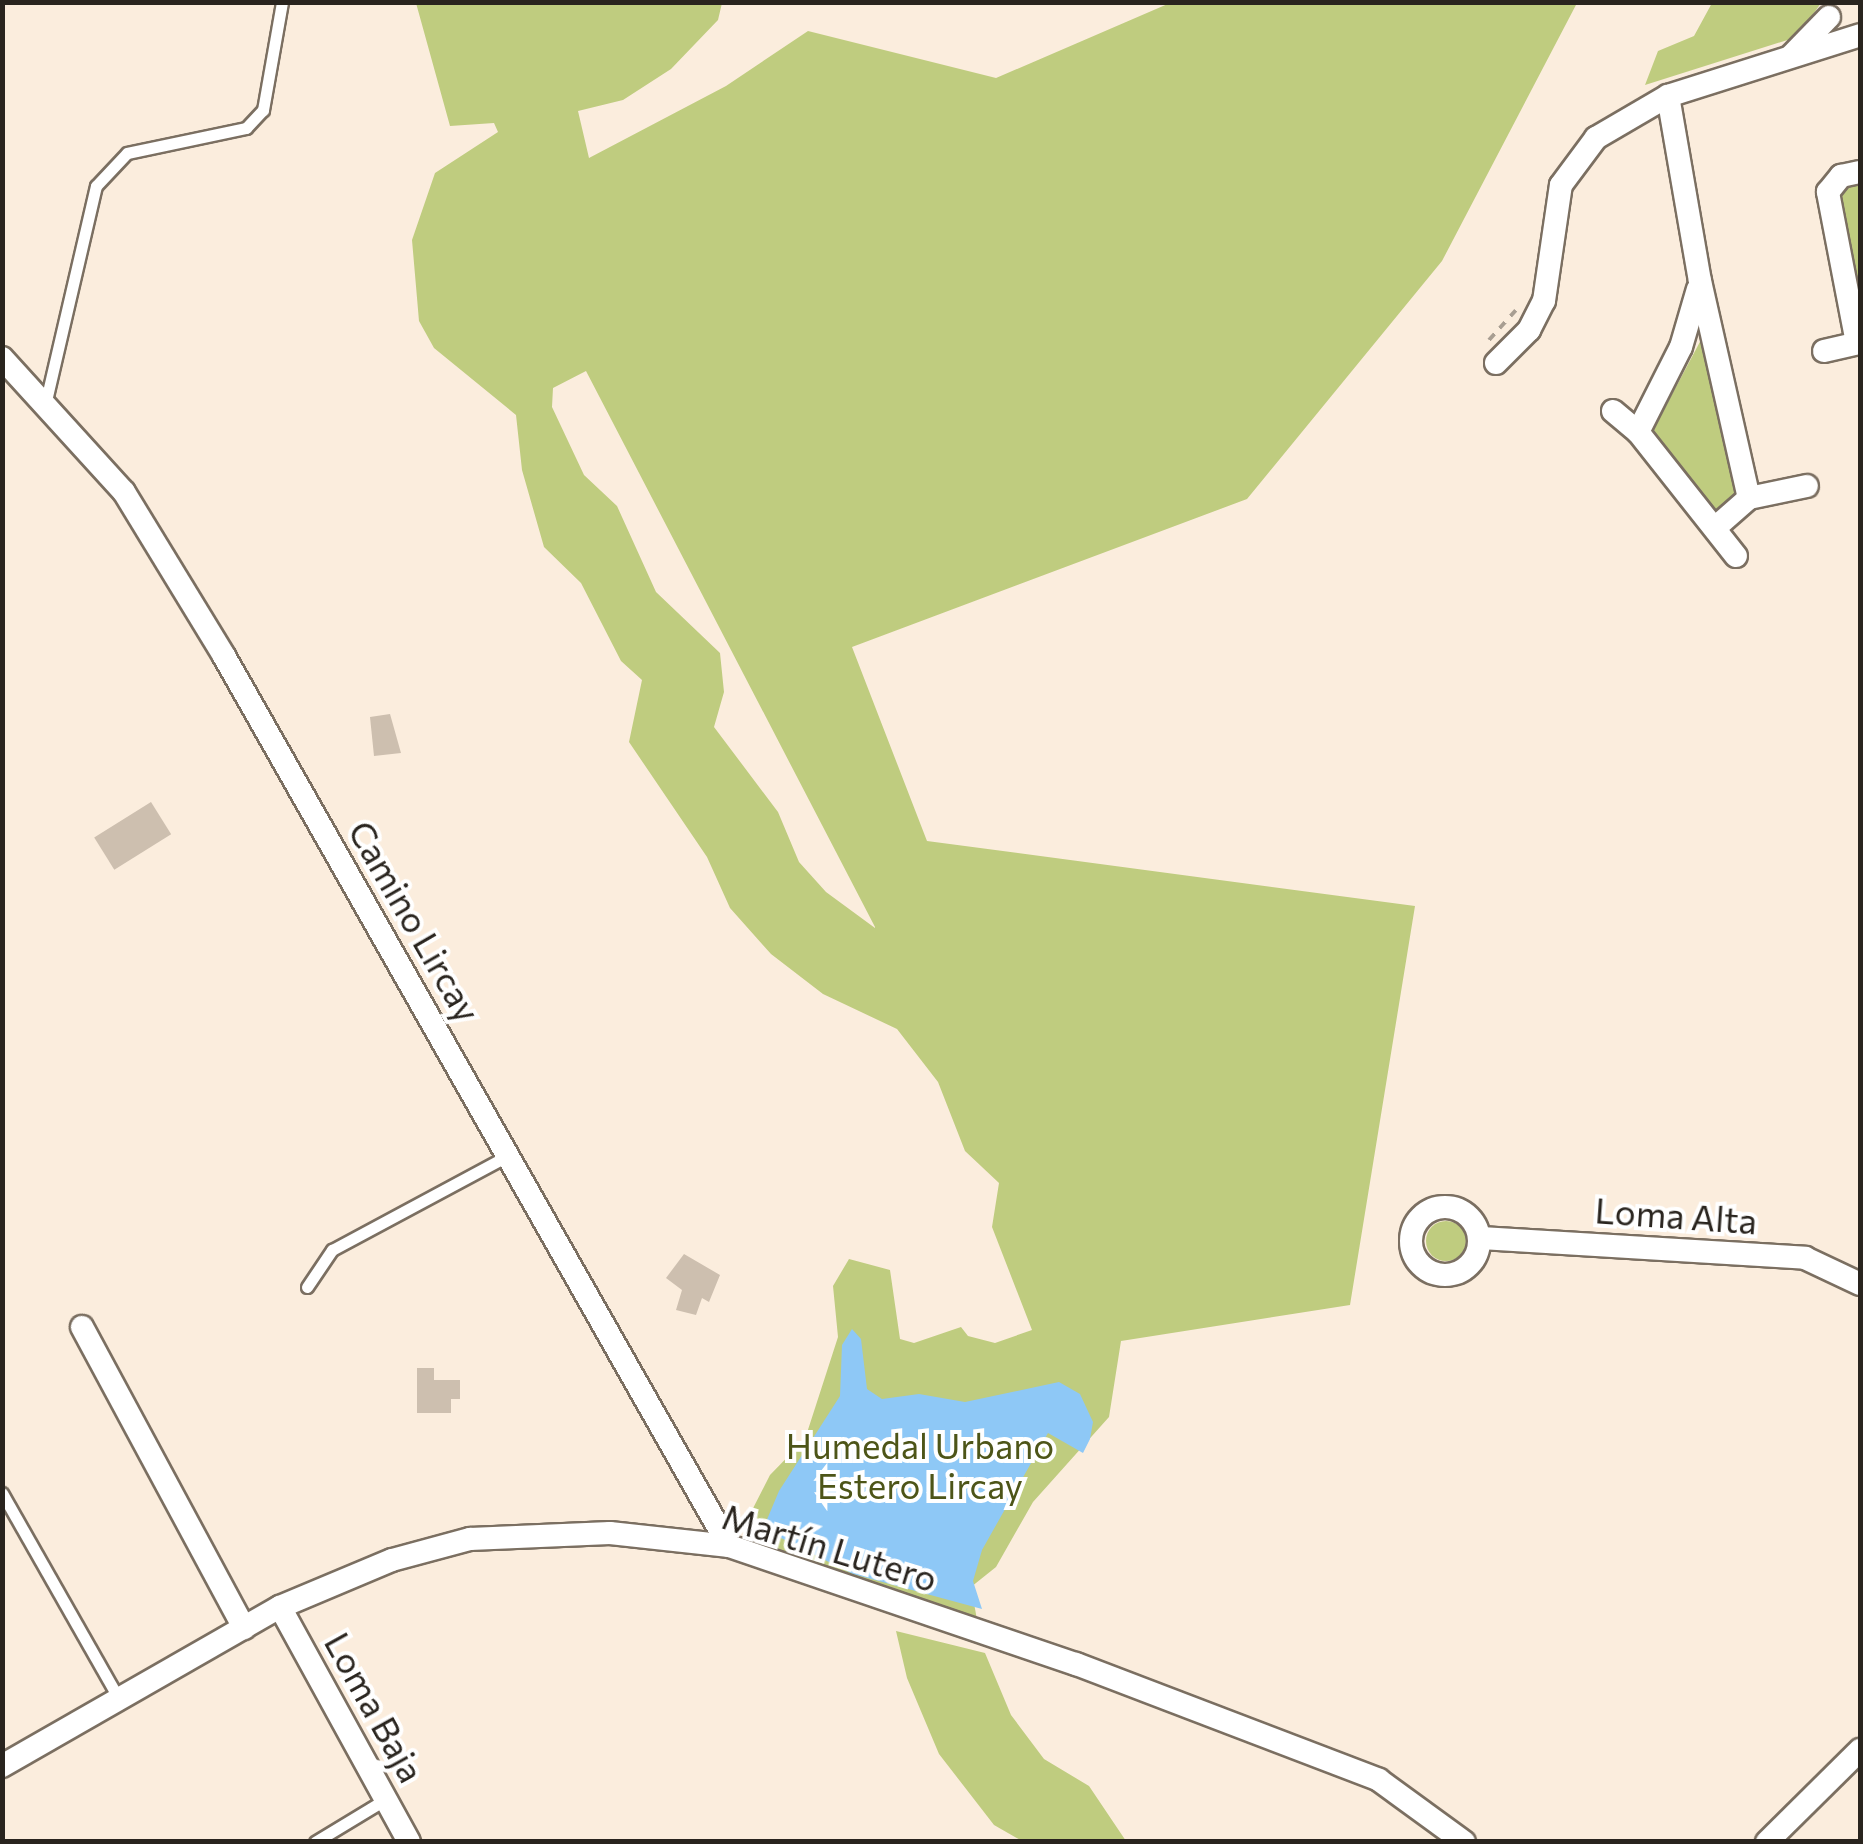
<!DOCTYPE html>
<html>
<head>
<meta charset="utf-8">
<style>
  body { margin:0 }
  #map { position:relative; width:1863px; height:1844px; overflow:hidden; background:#fbeddd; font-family:Commissioner,sans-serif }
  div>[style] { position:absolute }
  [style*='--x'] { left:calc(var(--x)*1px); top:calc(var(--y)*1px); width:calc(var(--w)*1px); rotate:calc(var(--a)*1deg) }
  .green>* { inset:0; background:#bfcc7f }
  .round { border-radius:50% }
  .water>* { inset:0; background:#8ec8f6 }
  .building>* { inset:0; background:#cdbfaf; transform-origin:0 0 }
  .path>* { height:4px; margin-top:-2px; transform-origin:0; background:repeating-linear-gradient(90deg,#a89e92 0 8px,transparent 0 16px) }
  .roads { filter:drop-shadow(2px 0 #7b6f61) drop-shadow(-2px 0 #7b6f61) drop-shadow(0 2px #7b6f61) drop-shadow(0 -2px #7b6f61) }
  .lane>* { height:11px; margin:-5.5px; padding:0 5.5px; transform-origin:5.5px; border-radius:5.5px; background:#fff }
  .street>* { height:22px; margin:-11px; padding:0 11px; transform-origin:11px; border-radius:11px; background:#fff }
  .street>.ring { margin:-11px; padding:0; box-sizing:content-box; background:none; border:22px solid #fff; border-radius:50% }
  span { translate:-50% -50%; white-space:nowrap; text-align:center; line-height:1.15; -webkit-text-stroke:8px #fff; paint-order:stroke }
  .street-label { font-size:35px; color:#29241e }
  .park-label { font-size:35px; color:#4d5518 }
  .frame { position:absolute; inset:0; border:5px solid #29241e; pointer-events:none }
</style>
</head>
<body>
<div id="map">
  <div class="green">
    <i style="clip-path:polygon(evenodd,416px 3px,722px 3px,718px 20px,671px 69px,623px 100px,578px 111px,589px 158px,726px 86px,808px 31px,996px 78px,1170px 3px,1577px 3px,1442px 261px,1247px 499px,852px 647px,927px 841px,1415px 906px,1350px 1305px,1121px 1341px,1109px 1417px,1033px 1502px,996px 1567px,971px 1587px,978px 1625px,769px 1547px,745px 1524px,770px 1475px,805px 1439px,838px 1337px,833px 1286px,849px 1259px,890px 1270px,900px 1339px,914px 1343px,961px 1327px,968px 1336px,995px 1343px,1032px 1330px,992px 1227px,999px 1183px,965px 1151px,938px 1082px,897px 1029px,823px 994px,771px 954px,730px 908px,707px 857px,629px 742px,642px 680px,621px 661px,581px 583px,544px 547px,522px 470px,516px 415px,434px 348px,419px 321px,412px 240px,435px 173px,498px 132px,494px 123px,450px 126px,416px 3px,586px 371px,875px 927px,875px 928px,826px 892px,799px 862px,778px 812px,714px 727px,724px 692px,720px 653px,656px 592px,617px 506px,584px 475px,552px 407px,553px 388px,586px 371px)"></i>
    <i style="clip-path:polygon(1712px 3px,1821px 3px,1797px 37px,1645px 85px,1658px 51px,1694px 36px)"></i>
    <i style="clip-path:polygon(1860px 180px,1860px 321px,1838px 190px)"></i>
    <i style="clip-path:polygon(1702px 338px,1736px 493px,1716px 510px,1652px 432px)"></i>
    <i class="round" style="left:1426px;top:1221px;width:40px;height:40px"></i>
    <i style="clip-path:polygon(896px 1631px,985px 1653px,1011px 1715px,1044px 1759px,1089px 1786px,1126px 1841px,1022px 1841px,994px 1825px,939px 1754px,907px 1678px)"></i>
  </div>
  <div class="water">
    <i style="clip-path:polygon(852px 1329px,861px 1339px,867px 1389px,882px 1399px,919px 1394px,965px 1402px,1059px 1382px,1080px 1394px,1093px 1422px,1090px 1439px,1083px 1453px,1048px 1433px,982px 1550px,973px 1581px,982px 1609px,853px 1574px,763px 1529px,779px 1491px,840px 1396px,842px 1345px)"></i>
  </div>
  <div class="building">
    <i style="clip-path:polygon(390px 714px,401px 753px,374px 756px,370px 717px)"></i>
    <i style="left:151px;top:802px;width:38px;height:67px;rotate:58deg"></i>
    <i style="clip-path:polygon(684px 1254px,720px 1275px,709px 1302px,702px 1298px,696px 1315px,676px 1310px,682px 1290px,666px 1278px)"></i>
    <i style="clip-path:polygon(417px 1368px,434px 1368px,434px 1380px,460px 1380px,460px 1399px,451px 1399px,451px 1413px,417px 1413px)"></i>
  </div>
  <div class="path">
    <i style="--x:1489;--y:340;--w:40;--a:-48"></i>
  </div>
  <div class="roads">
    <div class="lane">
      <i style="--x:45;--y:405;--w:225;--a:-76.9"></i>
      <i style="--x:96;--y:186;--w:45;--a:-46.8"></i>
      <i style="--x:127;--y:153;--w:122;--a:-11.9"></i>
      <i style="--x:246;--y:128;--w:25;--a:-47"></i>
      <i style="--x:263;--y:110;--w:110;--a:-80"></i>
      <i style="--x:307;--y:1287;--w:45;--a:-56"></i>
      <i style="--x:332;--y:1250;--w:199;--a:-28.2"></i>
      <i style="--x:2;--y:1493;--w:237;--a:60.4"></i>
      <i style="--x:315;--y:1842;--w:83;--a:-31.2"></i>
    </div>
    <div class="street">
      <i style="--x:1792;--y:55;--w:53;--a:-45.8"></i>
      <i style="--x:1668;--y:96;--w:188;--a:80.2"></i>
      <i style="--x:1700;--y:281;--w:222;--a:77.3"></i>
      <i style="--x:1857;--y:343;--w:154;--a:-100.9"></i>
      <i style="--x:1828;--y:192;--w:21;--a:-51"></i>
      <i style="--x:1841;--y:176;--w:19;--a:-12"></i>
      <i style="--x:1824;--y:351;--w:37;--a:-13"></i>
      <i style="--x:2;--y:358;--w:181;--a:47.7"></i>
      <i style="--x:124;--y:492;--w:192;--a:58.6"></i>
      <i style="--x:224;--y:656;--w:1023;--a:60.43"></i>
      <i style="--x:1496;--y:363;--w:47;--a:-45"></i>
      <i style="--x:1529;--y:330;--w:33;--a:-63"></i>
      <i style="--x:1544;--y:301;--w:117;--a:-81.7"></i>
      <i style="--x:1561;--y:185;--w:59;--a:-53.3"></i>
      <i style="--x:1596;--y:138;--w:83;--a:-30.3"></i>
      <i style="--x:1668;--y:96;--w:201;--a:-17.6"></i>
      <i style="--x:1613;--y:411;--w:33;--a:40"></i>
      <i style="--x:1638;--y:432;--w:158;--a:51.7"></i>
      <i style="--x:1638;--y:432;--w:95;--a:-63.2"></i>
      <i style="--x:1681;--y:347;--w:60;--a:-73.7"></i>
      <i style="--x:1716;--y:527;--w:44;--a:-41.3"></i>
      <i style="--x:1749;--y:498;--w:59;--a:-11.7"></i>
      <i class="ring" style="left:1411px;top:1207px;width:46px;height:46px"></i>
      <i style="--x:1481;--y:1238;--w:325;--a:3.5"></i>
      <i style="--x:1805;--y:1258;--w:61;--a:25.3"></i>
      <i style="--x:82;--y:1327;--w:342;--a:61.7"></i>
      <i style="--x:280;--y:1607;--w:268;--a:61.2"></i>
      <i style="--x:2;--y:1766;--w:320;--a:-29.8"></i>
      <i style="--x:280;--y:1607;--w:121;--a:-22.8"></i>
      <i style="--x:392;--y:1560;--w:81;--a:-15.1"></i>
      <i style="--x:470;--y:1539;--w:140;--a:-2.5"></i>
      <i style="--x:610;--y:1533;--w:120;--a:6.2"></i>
      <i style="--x:729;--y:1546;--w:367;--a:18.8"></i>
      <i style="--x:1076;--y:1664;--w:324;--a:20.9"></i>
      <i style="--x:1379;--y:1780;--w:105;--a:36.1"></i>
      <i style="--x:1767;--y:1842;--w:131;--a:-44.7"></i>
    </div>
  </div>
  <div class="street-label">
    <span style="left:415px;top:921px;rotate:60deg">Camino Lircay</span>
    <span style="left:1676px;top:1215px;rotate:4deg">Loma Alta</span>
    <span style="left:830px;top:1547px;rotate:17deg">Martín Lutero</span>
    <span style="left:375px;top:1707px;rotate:61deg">Loma Baja</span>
  </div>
  <div class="park-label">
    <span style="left:920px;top:1465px">Humedal Urbano<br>Estero Lircay</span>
  </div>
  <div class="frame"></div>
</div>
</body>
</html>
